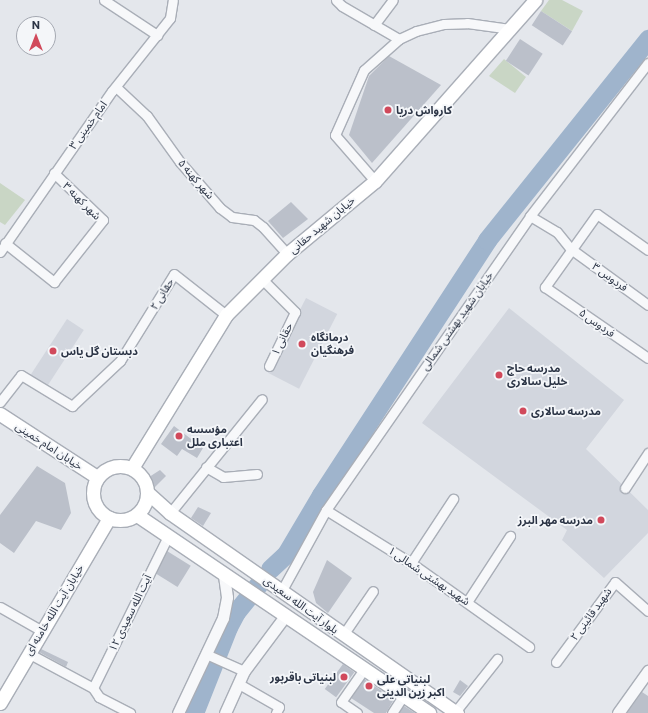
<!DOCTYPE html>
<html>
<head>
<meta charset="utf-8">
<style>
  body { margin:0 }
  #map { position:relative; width:648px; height:713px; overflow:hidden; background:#e4e7ec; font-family:Commissioner,"Noto Sans Arabic",sans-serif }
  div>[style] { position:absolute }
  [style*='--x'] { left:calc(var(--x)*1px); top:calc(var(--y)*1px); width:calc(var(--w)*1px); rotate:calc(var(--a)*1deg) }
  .built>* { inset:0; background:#d2d6de; transform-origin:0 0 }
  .green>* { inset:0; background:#c9d6c5 }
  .river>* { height:19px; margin:-9.5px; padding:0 9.5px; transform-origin:9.5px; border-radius:9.5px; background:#9fb4cc }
  .building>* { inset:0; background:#bbc0ca; transform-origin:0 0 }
  .roads { filter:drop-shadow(1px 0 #a9aeb7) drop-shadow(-1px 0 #a9aeb7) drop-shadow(0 1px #a9aeb7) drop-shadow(0 -1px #a9aeb7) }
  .minor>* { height:9px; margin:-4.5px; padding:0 4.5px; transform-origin:4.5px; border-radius:4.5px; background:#f7f8fa }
  .tertiary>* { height:11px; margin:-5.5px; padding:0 5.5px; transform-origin:5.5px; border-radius:5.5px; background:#f7f8fa }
  .secondary>* { height:13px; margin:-6.5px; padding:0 6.5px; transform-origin:6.5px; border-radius:6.5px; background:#fff }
  .secondary>.ring { margin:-6.5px; padding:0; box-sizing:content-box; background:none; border:13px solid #fff; border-radius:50% }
  .dots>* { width:11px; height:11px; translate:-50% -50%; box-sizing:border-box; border:2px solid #f4f6f9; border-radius:50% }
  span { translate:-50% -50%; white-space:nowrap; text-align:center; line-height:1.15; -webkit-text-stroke:3.5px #f4f6f9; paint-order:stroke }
  .poi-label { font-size:11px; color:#2b3445; font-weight:700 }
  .left { translate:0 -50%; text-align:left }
  .right { translate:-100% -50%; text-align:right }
  .street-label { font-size:11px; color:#2b3445 }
  .north { position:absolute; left:16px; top:16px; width:40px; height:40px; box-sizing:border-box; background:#f4f6f9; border:1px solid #a4a8b1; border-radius:50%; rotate:0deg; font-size:11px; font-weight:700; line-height:16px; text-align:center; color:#2b3445 }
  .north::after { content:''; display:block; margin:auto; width:14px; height:18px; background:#d1495b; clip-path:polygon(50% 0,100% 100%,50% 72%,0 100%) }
</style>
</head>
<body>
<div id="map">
  <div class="built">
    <i style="left:306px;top:298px;width:35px;height:84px;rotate:27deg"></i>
    <i style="clip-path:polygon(509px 308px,624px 400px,586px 449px,648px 510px,648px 533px,604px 578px,562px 540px,567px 530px,422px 423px)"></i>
    <i style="left:67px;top:319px;width:20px;height:69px;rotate:33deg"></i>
  </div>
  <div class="green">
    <i style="clip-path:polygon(549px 0,562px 0,583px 11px,572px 31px,541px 11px)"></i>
    <i style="clip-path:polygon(504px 59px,526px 77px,515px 93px,489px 76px)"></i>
    <i style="clip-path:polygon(0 183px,25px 200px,5px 225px,0 222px)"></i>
  </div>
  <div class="river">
    <i style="--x:270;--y:569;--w:22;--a:-43"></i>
    <i style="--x:286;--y:554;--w:69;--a:-59.3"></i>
    <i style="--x:321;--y:495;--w:304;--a:-56.9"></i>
    <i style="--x:487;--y:240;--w:258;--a:-51.3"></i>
    <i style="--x:194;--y:713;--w:92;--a:-68.4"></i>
    <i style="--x:228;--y:627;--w:17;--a:-62"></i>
    <i style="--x:236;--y:612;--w:38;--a:-51"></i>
  </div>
  <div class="building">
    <i style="left:541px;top:11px;width:37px;height:17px;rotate:33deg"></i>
    <i style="left:520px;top:39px;width:27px;height:26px;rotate:33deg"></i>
    <i style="clip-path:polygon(389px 56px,441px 85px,372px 163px,349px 135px,369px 76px)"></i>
    <i style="clip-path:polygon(291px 202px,308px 219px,283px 238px,268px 221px)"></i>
    <i style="clip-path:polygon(174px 426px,203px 448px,197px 458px,182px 449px,177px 456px,161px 444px)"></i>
    <i style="clip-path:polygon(37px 466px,65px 483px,71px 513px,61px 530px,36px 521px,14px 553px,0 543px,0 515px)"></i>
    <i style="clip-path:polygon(160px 470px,166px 476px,154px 488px,148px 485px,146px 479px)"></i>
    <i style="clip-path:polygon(198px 507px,211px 513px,203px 526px,191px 518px)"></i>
    <i style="left:167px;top:551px;width:28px;height:25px;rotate:32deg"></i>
    <i style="clip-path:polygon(327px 560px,352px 578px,328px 613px,316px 603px,313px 592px)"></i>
    <i style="clip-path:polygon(41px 649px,68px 662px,66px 667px,39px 652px)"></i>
    <i style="left:343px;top:664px;width:14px;height:31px;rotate:36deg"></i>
    <i style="clip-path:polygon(364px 679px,394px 699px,386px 713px,374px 713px,351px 698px)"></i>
    <i style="clip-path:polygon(460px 680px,468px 686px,460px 696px,453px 692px)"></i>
    <i style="clip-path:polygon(642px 692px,648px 696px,648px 713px,627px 713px)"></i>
    <i style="clip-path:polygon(404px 706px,415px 713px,399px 713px)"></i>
  </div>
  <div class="roads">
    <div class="minor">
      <i style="--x:104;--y:0;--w:64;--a:33.4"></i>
      <i style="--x:336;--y:0;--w:8;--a:45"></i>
      <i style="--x:342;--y:6;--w:66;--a:30.1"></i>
      <i style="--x:374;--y:25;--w:31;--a:-53"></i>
      <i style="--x:116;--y:87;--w:42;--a:43.1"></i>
      <i style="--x:147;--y:116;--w:57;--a:54.3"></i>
      <i style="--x:180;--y:162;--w:61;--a:49"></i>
      <i style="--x:220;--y:208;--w:15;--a:37"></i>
      <i style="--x:232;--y:217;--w:22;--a:8"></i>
      <i style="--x:254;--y:220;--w:11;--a:38"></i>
      <i style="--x:263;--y:227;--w:36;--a:48"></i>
      <i style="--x:375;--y:181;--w:61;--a:-131"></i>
      <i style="--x:335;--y:135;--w:71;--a:-66"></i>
      <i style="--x:364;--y:70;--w:47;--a:-41.5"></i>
      <i style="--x:399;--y:39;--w:19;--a:-25"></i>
      <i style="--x:416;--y:31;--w:29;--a:-14"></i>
      <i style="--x:444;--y:24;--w:23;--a:-2"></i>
      <i style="--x:467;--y:23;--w:43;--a:7.9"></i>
      <i style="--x:530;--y:216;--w:31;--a:31"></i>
      <i style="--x:557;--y:232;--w:22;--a:51"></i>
      <i style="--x:571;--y:249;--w:95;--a:36"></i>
      <i style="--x:5;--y:243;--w:63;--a:38.5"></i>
      <i style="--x:54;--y:282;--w:79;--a:-51.7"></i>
      <i style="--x:103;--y:220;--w:68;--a:-136.2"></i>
      <i style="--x:648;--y:250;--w:62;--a:-144.8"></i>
      <i style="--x:597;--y:214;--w:90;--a:125.5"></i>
      <i style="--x:545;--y:287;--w:125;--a:34.6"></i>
      <i style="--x:0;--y:252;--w:196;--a:-55.2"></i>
      <i style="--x:112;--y:91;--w:93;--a:-51.5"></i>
      <i style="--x:170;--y:18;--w:18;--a:-81"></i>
      <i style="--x:262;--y:279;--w:47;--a:45"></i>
      <i style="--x:295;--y:312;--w:60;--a:115.7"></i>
      <i style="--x:0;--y:402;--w:34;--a:-52"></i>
      <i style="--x:21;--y:375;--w:60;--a:31.3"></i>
      <i style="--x:72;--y:406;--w:66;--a:-43.2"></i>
      <i style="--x:120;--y:361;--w:102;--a:-58.2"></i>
      <i style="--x:174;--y:274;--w:66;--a:38.3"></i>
      <i style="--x:206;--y:467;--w:20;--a:30"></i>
      <i style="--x:223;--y:477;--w:34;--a:-5"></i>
      <i style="--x:625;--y:488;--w:42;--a:-56.7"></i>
      <i style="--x:326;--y:510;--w:100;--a:31.9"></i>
      <i style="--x:411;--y:563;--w:145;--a:35.4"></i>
      <i style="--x:170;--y:513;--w:146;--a:-51.1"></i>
      <i style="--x:411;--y:563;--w:77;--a:-56.7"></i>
      <i style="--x:282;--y:590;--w:91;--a:-61.2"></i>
      <i style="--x:326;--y:510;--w:358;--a:-55.2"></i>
      <i style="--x:530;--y:216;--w:193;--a:-52.4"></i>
      <i style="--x:467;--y:602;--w:79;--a:-56.9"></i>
      <i style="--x:0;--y:607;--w:48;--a:29.7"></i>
      <i style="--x:343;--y:635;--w:53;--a:-55.7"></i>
      <i style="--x:28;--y:653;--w:74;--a:28.3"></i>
      <i style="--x:206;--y:654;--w:42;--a:24.1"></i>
      <i style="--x:556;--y:662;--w:99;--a:-53.6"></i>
      <i style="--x:615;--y:582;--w:44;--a:41.3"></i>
      <i style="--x:239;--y:684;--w:46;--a:29.9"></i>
      <i style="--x:279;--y:707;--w:7;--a:117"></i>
      <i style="--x:93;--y:688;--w:167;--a:-63.7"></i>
      <i style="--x:93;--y:688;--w:11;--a:56"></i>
      <i style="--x:99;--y:697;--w:35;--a:27"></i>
      <i style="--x:455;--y:712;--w:68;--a:-51.6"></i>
      <i style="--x:357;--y:713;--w:19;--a:-145"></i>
      <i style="--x:341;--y:702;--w:39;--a:-55"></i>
      <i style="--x:392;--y:713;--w:20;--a:-57"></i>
    </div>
    <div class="tertiary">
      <i style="--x:178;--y:713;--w:105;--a:-64.7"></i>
      <i style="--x:223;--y:618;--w:21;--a:-79"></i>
      <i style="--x:227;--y:597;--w:21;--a:-98"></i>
      <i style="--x:225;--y:713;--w:46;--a:-65.7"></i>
      <i style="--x:244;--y:671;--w:69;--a:-53.3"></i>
      <i style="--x:618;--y:713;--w:52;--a:-54.5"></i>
    </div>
    <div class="secondary">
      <i style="--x:0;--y:414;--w:116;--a:33"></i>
      <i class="ring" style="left:93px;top:466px;width:41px;height:41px"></i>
      <i style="--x:132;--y:468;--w:180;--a:-58.4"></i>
      <i style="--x:226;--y:315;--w:86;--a:-45"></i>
      <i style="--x:287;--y:254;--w:114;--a:-39.7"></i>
      <i style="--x:375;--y:181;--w:242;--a:-48.5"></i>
      <i style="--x:148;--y:493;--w:30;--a:42"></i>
      <i style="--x:170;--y:513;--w:350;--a:34.9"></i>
      <i style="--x:137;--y:515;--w:353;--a:34.1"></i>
      <i style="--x:0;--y:703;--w:215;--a:-59.5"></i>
    </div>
  </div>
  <div class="dots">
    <i style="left:388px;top:110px;background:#d1495b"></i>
    <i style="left:302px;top:344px;background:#d1495b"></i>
    <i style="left:53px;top:351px;background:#d1495b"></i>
    <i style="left:499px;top:375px;background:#d1495b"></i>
    <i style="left:523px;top:411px;background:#d1495b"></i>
    <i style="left:179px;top:436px;background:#d1495b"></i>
    <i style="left:601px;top:520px;background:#d1495b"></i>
    <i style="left:344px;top:677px;background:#d1495b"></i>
    <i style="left:369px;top:686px;background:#d1495b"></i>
  </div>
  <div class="poi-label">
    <span class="left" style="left:396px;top:110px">کارواش دریا</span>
    <span class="left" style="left:311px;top:344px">درمانگاه<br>فرهنگیان</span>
    <span class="left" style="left:61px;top:351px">دبستان گل یاس</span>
    <span class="left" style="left:507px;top:375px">مدرسه حاج<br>خلیل سالاری</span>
    <span class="left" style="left:531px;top:411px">مدرسه سالاری</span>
    <span class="left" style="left:187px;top:436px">مؤسسه<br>اعتباری ملل</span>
    <span class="right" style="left:593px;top:520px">مدرسه مهر البرز</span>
    <span class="right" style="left:336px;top:677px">لبنیاتی باقرپور</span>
    <span class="left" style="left:377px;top:686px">لبنیاتی علی<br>اکبر زین الدینی</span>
  </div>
  <div class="street-label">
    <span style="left:88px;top:125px;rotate:-54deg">امام خمینی ۳</span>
    <span style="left:196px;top:179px;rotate:49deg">شهر کهنه ۵</span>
    <span style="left:82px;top:201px;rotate:45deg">شهر کهنه ۳</span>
    <span style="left:322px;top:225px;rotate:-40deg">خیابان شهید حقانی</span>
    <span style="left:610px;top:277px;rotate:36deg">فردوس ۳</span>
    <span style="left:162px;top:294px;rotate:-58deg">حقانی ۲</span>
    <span style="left:457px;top:321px;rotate:-55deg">خیابان شهید بهشتی شمالی</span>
    <span style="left:597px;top:323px;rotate:35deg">فردوس ۵</span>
    <span style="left:282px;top:339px;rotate:-64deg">حقانی ۱</span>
    <span style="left:49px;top:446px;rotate:33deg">خیابان امام خمینی</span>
    <span style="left:429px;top:576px;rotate:34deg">شهید بهشتی شمالی ۱</span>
    <span style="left:301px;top:605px;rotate:36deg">بلوار آیت الله سعیدی</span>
    <span style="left:54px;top:610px;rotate:-59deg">خیابان آیت الله خامنه ای</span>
    <span style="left:130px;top:613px;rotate:-64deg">آیت الله سعیدی ۱۲</span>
    <span style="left:591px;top:614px;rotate:-54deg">شهید قائینی ۲</span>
  </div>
  <div class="north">N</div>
</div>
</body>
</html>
